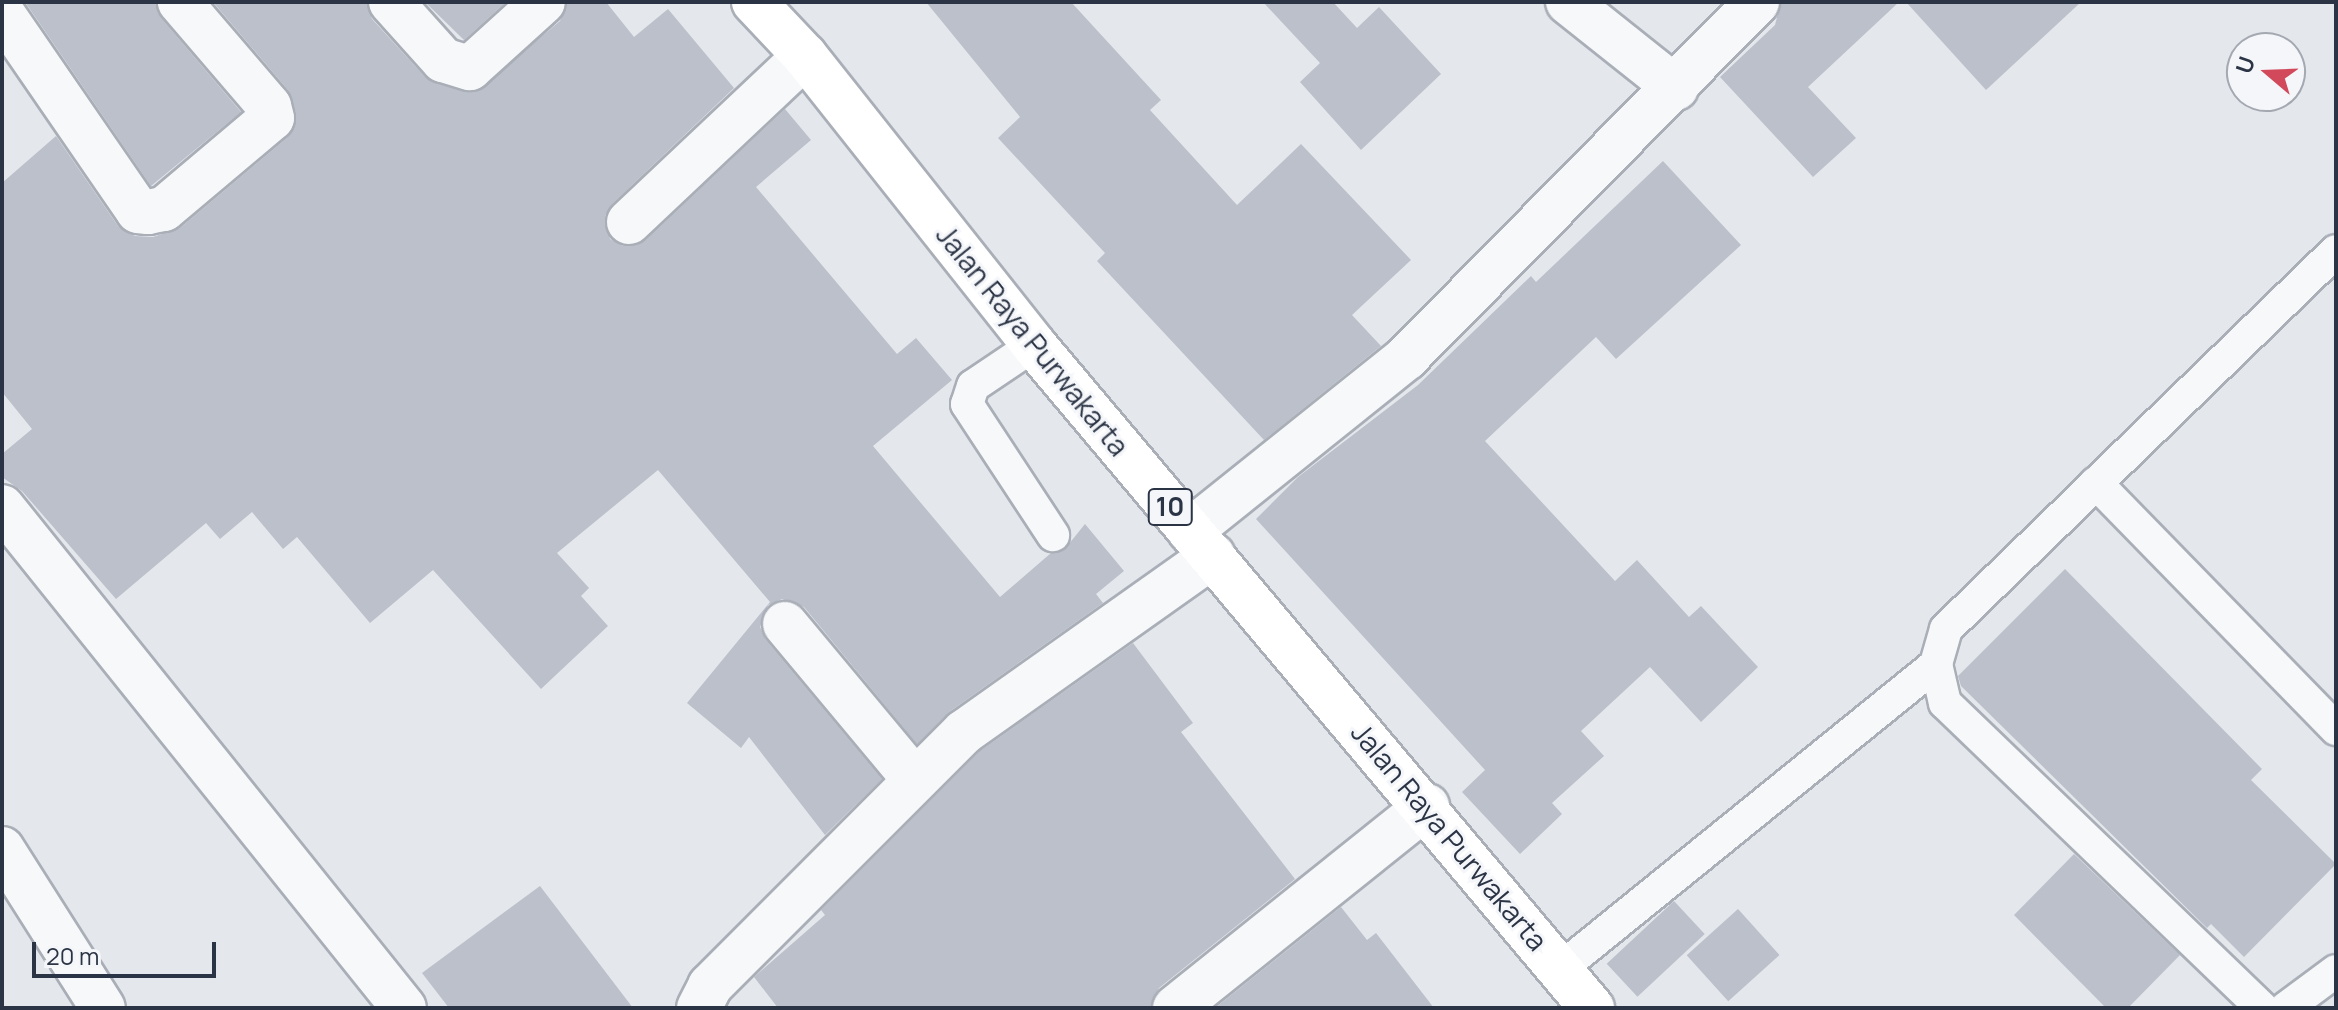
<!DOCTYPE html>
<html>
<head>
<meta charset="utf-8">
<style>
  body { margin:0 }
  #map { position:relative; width:2338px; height:1010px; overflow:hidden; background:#e4e7ec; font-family:Manrope,sans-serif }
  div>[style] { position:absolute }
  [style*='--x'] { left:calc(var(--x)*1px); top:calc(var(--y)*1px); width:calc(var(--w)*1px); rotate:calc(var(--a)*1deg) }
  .building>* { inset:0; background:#bbc0ca; transform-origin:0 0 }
  .roads { filter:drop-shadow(2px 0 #a9aeb7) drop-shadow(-2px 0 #a9aeb7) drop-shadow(0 2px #a9aeb7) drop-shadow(0 -2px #a9aeb7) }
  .lane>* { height:32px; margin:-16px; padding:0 16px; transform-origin:16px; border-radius:16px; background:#f7f8fa }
  .street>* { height:44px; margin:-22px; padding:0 22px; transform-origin:22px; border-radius:22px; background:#f7f8fa }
  .highway>* { height:44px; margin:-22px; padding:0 22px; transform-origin:22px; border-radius:22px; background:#fff }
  span { translate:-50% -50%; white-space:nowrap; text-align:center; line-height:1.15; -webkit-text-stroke:6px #f4f6f9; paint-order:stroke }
  .shield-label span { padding:2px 6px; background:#f4f6f9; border:2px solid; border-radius:6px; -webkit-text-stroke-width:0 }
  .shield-label { font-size:26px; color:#2b3445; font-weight:700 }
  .street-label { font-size:28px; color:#2b3445 }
  .frame { position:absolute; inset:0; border:4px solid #2b3445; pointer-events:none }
  .north { position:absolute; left:2226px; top:32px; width:80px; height:80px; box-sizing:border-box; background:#f4f6f9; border:2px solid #a4a8b1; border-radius:50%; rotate:289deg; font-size:22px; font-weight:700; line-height:32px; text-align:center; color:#2b3445 }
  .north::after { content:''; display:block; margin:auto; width:28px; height:36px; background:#d1495b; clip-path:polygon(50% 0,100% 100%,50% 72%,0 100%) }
  .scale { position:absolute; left:32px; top:942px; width:184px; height:36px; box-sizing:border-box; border:4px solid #2b3445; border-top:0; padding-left:10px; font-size:24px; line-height:28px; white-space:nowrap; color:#2b3445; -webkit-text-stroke:6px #f4f6f9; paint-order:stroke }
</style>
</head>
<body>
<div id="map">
  <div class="building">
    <i style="clip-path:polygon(25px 2px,156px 2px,161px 18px,241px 112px,151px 186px)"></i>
    <i style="clip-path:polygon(213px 2px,367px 2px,372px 19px,425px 77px,475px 92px,560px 21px,567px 2px,606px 2px,634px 37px,668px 9px,734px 88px,612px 204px,605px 216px,610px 239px,623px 246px,646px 240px,785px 109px,811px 140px,756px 187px,897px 354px,916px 338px,952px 380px,873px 446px,1000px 597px,1051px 553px,1064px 550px,1085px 524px,1124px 571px,1096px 594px,1103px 603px,949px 712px,917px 744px,804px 607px,782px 599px,768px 605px,760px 627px,766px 640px,882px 779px,825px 835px,749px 737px,741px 748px,687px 703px,770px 602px,658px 470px,557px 553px,589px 588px,581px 596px,608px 626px,541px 689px,433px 570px,370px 623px,297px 537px,283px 549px,252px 512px,220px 539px,206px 523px,116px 599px,22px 491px,2px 477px,2px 454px,32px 429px,2px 392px,2px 183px,56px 136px,118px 226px,135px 236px,153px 237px,180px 228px,288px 137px,296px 113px,288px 90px)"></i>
    <i style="clip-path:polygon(425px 2px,506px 2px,464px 40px)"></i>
    <i style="clip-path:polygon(926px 2px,1071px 2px,1161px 100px,1150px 110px,1237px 205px,1301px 144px,1411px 260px,1352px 315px,1381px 346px,1264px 440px,1097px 261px,1105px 253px,998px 138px,1020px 117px)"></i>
    <i style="clip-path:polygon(1263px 2px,1333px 2px,1357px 28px,1379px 7px,1441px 74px,1361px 150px,1300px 82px,1320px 63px)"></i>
    <i style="clip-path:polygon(1781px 2px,1899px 2px,1808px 87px,1856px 138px,1813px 177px,1720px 77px,1775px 25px)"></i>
    <i style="clip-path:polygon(1906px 2px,2081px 2px,1986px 90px)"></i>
    <i style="clip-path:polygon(1663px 161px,1741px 245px,1616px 359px,1596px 337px,1485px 441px,1615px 581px,1637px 560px,1689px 617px,1701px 606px,1758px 667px,1701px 722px,1650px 667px,1581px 731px,1604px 756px,1552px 803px,1562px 814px,1520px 854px,1462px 792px,1485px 770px,1256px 519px,1298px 477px,1418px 385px,1531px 276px,1536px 282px)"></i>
    <i style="clip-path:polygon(2065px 569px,2262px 769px,2251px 780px,2336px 864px,2244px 957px,2211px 924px,2207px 928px,1961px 686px,1958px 676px)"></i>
    <i style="clip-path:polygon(1133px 643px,1193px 723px,1181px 732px,1295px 879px,1159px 988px,1151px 1008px,778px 1008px,754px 977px,825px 915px,821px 910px,980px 751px)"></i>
    <i style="clip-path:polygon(2074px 854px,2180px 955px,2128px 1008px,2106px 1008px,2014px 915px)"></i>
    <i style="clip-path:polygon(540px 886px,633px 1008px,449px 1008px,422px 973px)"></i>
    <i style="left:1674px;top:901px;width:45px;height:92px;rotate:47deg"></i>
    <i style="clip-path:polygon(1341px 907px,1367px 940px,1376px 933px,1434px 1008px,1215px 1008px)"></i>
    <i style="left:1738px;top:909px;width:62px;height:69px;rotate:48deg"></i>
  </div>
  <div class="roads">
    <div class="lane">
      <i style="--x:1034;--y:345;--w:73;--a:146.1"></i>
      <i style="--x:973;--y:386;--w:19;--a:108"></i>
      <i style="--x:967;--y:404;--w:157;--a:56.7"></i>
      <i style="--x:2096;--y:483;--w:344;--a:45.7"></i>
      <i style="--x:1560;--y:969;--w:484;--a:-39"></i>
      <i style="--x:2262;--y:1008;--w:440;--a:-136.1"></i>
      <i style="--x:1945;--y:703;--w:40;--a:-103"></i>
      <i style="--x:1936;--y:664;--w:36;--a:-74"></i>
      <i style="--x:1946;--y:629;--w:543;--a:-44.1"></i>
      <i style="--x:2286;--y:1008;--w:62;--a:-36.5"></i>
    </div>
    <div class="street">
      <i style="--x:391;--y:2;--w:78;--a:48.1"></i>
      <i style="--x:443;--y:60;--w:28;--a:17"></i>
      <i style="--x:470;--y:68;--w:98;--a:-42.1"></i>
      <i style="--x:1568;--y:2;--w:138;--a:38.5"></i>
      <i style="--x:2;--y:13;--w:240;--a:55.5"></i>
      <i style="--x:138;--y:211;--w:10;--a:6"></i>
      <i style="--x:148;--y:212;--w:16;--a:-11"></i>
      <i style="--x:164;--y:209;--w:141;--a:-40.1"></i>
      <i style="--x:272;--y:118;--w:12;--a:-104"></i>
      <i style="--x:269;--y:106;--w:137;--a:-130.6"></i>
      <i style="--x:629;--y:222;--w:242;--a:-43.3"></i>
      <i style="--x:2;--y:507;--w:642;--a:51.26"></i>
      <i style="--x:1190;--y:531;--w:277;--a:-38.7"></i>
      <i style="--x:1406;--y:358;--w:500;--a:-45.4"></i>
      <i style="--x:785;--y:624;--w:203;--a:50.2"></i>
      <i style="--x:2;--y:849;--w:188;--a:57.6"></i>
      <i style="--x:699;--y:1008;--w:25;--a:-63"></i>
      <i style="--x:710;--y:986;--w:359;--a:-45"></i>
      <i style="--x:964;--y:732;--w:305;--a:-35.3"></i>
      <i style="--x:1175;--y:1008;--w:323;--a:-38.7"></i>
    </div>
    <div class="highway">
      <i style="--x:754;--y:2;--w:74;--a:46.6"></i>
      <i style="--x:805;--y:56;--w:369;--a:51.6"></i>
      <i style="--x:1034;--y:345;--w:867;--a:49.92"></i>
    </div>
  </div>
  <div class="shield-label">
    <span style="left:1170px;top:507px">10</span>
  </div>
  <div class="street-label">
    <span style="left:1033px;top:340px;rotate:51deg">Jalan Raya Purwakarta</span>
    <span style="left:1450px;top:836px;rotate:50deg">Jalan Raya Purwakarta</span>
  </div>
  <div class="frame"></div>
  <div class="north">U</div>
  <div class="scale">20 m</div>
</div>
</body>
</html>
